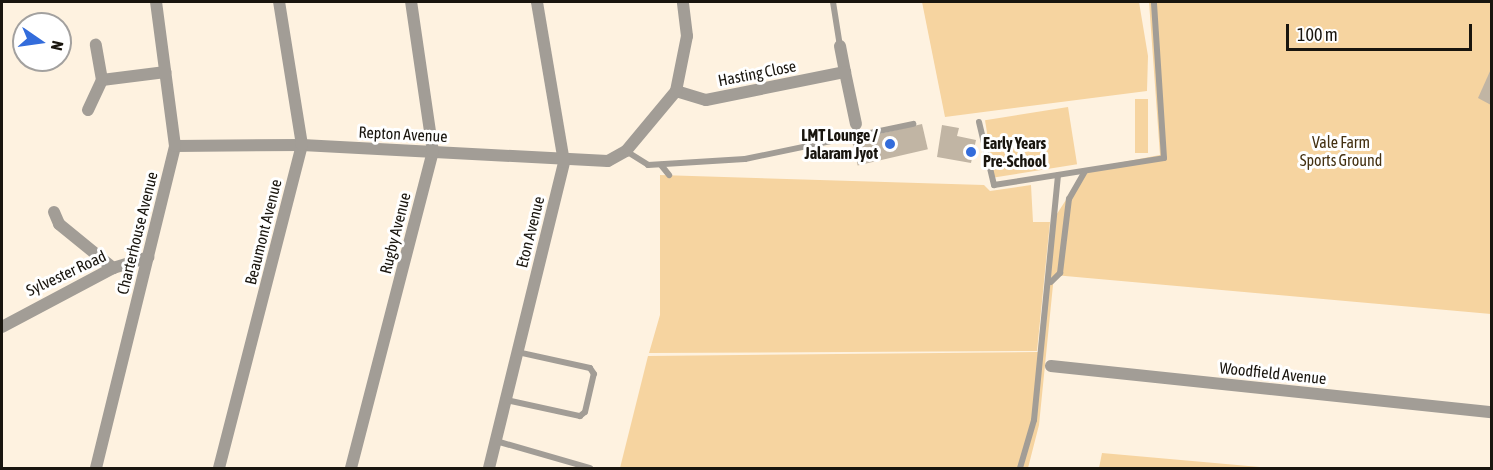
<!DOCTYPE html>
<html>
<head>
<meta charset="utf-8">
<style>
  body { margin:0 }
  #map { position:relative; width:1493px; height:470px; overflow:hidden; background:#fef2e0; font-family:"Asap Condensed",sans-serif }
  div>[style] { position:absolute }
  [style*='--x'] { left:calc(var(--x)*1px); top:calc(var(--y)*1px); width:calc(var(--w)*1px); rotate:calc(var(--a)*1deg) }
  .green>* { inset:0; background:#f6d4a0; transform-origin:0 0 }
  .building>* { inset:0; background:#c1b5a4; transform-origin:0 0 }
  .lane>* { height:6px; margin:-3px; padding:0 3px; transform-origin:3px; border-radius:3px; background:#a29d96 }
  .street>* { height:12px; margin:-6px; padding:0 6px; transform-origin:6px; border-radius:6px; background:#a29d96 }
  .dots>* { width:16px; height:16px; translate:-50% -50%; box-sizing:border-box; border:3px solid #fff; border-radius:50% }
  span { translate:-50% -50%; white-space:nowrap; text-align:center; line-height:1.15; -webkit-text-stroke:6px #fff; paint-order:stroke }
  .street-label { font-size:16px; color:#19150e }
  .poi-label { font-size:16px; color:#19150e; font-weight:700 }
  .right { translate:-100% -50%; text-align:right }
  .left { translate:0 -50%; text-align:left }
  .park-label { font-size:16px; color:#433011 }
  .frame { position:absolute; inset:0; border:3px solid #19150e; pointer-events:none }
  .north { position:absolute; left:12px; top:12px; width:60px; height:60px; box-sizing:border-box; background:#fff; border:2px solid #a3a19f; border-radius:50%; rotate:103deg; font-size:16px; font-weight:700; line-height:24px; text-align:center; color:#19150e }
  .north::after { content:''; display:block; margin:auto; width:21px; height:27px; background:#336cdb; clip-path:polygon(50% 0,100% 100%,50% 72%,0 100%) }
  .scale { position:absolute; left:1286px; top:24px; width:186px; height:27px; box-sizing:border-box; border:3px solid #19150e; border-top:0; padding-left:8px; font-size:18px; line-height:21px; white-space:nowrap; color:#19150e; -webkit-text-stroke:4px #fff; paint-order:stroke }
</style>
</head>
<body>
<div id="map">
  <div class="green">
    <i style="clip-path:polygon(922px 2px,1139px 2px,1148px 56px,1147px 91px,945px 117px)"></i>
    <i style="clip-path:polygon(1149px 2px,1491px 2px,1491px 314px,1054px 275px,1039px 425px,1028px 468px,620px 468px,648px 356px,1038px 352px,1051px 223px,1086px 169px,1160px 155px)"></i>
    <i style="left:1135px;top:99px;width:13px;height:54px"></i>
    <i style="left:1068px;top:107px;width:58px;height:84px;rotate:81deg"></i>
    <i style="clip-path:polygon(660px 175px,984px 185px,990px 191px,1031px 185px,1033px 222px,1050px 222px,1037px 351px,649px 353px,660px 315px)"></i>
    <i style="clip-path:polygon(1102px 453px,1271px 468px,1099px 468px)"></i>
  </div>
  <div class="building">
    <i style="clip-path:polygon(1491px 69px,1491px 105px,1478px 98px)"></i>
    <i style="left:922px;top:124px;width:26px;height:72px;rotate:77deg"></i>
    <i style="clip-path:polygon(942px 125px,959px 128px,957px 136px,976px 140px,971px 163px,937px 157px)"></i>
  </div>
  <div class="lane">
    <i style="--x:833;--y:2;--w:45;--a:81"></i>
    <i style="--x:979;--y:122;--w:65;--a:76.6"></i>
    <i style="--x:994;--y:185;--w:172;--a:-9"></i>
    <i style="--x:1164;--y:158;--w:156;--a:-93.7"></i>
    <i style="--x:626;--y:151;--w:26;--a:32"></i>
    <i style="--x:648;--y:165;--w:97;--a:-3.5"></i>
    <i style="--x:745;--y:159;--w:172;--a:-11.8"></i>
    <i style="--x:661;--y:165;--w:13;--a:51"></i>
    <i style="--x:1051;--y:282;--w:13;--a:-45"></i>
    <i style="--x:1060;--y:273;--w:75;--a:-83.1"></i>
    <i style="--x:1069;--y:199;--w:32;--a:-60"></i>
    <i style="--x:506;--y:400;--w:76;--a:12.2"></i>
    <i style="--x:580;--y:416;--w:6;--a:-39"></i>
    <i style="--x:585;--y:412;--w:39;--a:-77"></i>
    <i style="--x:594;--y:374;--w:7;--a:-124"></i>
    <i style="--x:590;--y:368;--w:75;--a:-167.6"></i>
    <i style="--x:496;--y:441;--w:98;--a:16"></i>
    <i style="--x:1020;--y:468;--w:50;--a:-73.7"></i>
    <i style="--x:1034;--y:420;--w:246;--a:-84.4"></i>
  </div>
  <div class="street">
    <i style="--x:840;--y:46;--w:26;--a:79"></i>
    <i style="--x:102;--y:80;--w:64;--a:-7.2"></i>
    <i style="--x:676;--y:91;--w:31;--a:17"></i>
    <i style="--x:706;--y:100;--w:142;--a:-11.4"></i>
    <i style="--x:845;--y:72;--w:53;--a:78.1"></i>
    <i style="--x:88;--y:110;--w:33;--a:-65"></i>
    <i style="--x:102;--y:80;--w:36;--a:-100"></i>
    <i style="--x:175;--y:146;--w:127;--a:-0.5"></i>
    <i style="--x:302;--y:145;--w:306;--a:3"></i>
    <i style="--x:608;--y:161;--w:21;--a:-29"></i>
    <i style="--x:626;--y:151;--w:78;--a:-50.2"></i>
    <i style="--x:676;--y:91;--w:56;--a:-78.7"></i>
    <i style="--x:687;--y:36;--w:34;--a:-97"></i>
    <i style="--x:54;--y:212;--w:13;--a:67"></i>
    <i style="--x:59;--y:224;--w:70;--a:39.2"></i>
    <i style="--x:2;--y:327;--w:126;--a:-28"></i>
    <i style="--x:113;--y:268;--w:37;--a:-17"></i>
    <i style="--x:1051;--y:366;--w:443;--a:6"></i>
    <i style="--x:96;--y:468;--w:332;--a:-76.2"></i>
    <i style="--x:175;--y:146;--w:145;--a:-97.5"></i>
    <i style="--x:219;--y:468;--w:333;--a:-75.6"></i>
    <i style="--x:302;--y:145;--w:145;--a:-99.1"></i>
    <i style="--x:351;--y:468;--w:326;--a:-75.5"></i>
    <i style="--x:433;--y:152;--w:152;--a:-98.3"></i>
    <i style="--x:489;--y:468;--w:315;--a:-76.2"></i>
    <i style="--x:564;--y:162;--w:162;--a:-99.6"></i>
  </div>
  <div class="dots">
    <i style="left:890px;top:144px;background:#336cdb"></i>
    <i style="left:971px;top:152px;background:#336cdb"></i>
  </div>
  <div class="street-label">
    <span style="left:757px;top:73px;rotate:-11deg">Hasting Close</span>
    <span style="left:403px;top:134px;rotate:3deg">Repton Avenue</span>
    <span style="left:263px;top:232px;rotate:-76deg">Beaumont Avenue</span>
    <span style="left:530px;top:232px;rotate:-76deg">Eton Avenue</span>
    <span style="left:137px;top:233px;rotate:-76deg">Charterhouse Avenue</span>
    <span style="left:395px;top:233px;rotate:-76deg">Rugby Avenue</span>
    <span style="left:66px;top:273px;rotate:-25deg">Sylvester Road</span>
    <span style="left:1273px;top:373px;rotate:6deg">Woodfield Avenue</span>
  </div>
  <div class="poi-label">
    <span class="right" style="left:878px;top:144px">LMT Lounge /<br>Jalaram Jyot</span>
    <span class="left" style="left:983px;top:152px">Early Years<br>Pre-School</span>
  </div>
  <div class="park-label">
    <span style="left:1341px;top:151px">Vale Farm<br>Sports Ground</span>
  </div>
  <div class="frame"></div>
  <div class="north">N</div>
  <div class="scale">100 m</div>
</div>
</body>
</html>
